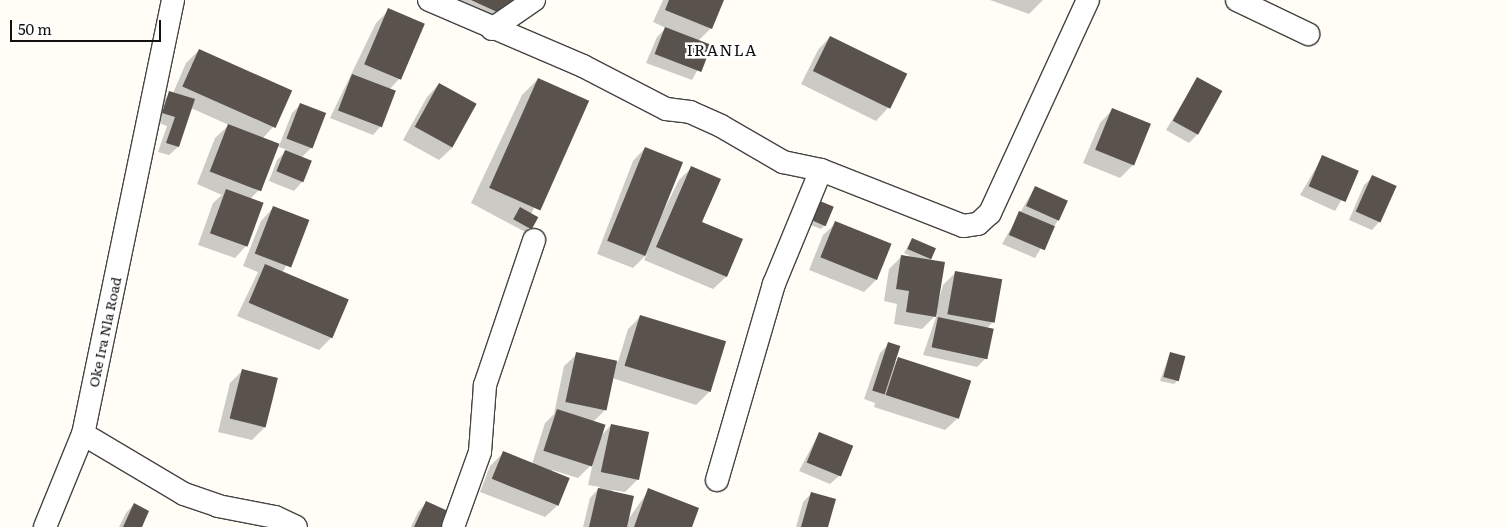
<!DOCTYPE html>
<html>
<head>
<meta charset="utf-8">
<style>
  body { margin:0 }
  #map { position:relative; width:1507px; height:527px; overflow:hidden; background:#fffdf5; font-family:Literata,serif }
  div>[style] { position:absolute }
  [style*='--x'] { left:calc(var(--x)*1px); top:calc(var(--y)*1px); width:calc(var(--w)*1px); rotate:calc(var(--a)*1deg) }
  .shadow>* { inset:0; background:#0003 }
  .building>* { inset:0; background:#5a524d; transform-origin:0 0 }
  .roads { filter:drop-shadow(1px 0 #444) drop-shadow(-1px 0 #444) drop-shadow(0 1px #444) drop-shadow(0 -1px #444) }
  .minor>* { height:22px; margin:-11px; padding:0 11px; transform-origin:11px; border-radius:11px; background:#fff }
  span { translate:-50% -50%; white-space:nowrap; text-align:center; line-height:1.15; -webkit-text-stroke:5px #fff; paint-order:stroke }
  .street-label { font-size:14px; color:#111 }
  .quarter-label { font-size:16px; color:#111; letter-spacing:1px }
  .scale { position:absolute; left:10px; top:20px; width:151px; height:22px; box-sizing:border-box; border:2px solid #111; border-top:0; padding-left:6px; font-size:15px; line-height:18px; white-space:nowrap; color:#111; -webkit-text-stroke:4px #fff; paint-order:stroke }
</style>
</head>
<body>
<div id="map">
  <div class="shadow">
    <i style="clip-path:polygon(431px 0,515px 0,494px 29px)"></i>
    <i style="clip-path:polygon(663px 0,723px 0,711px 28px,698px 41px,711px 46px,692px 80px,646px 63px,657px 37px,666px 28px,653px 22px)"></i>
    <i style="clip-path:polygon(990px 0,1043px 0,1029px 14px)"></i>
    <i style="clip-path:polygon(389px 10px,399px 79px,389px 90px,381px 126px,373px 135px,330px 118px,376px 23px)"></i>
    <i style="clip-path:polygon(830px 37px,888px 108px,876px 121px,801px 84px,818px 50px)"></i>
    <i style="clip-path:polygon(199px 50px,274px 126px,262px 139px,279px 146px,292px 113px,301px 104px,311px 148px,301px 158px,302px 182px,294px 191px,269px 181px,277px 160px,287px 150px,277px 146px,258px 191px,250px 199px,247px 245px,235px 258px,198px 245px,213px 203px,222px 195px,197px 184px,215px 138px,229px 125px,191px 108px,178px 147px,169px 155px,158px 152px,167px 126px,154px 121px,161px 101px,173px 93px,186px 63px)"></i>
    <i style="clip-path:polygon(538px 79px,587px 102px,531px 214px,527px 233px,471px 203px,522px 95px)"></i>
    <i style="clip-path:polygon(1197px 79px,1198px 134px,1189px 143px,1166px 130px)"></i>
    <i style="clip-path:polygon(439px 84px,476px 105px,452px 148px,439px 160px,403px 140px,427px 97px)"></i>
    <i style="clip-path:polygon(1112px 110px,1133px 165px,1120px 178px,1083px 163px,1100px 123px)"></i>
    <i style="clip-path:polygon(645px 148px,658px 222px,679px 180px,692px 167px,701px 222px,741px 240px,726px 277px,713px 289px,644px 260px,647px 254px,633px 268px,597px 254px,633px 161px)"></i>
    <i style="clip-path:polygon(1323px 156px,1358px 172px,1335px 211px,1300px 195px)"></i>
    <i style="clip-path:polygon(1373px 177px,1380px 221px,1372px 230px,1349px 220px,1364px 185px)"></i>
    <i style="clip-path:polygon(1035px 187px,1058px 220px,1035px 258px,1002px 244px)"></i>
    <i style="clip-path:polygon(816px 206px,825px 225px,821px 229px,808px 224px)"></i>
    <i style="clip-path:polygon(273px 208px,307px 221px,283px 272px,332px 337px,319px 350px,237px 316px,258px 272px,243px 266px,261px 221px)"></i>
    <i style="clip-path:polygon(836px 223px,877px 279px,864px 292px,809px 270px,823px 235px)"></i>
    <i style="clip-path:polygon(912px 239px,935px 249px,930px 261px,937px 306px,943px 285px,956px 272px,992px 323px,986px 329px,986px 358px,977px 367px,923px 355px,937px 314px,922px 329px,894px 324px,897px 304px,884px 301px,889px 269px,902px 256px,912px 257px,904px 253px)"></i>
    <i style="clip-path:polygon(641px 316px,725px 343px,709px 392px,696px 405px,612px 378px,605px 410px,593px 422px,600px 437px,611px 425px,648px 433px,637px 480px,625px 492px,612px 490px,627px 521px,649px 490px,690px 527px,583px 527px,590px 498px,600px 487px,588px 485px,593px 463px,578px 478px,552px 470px,558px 505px,545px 517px,480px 492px,490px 466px,503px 453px,532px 464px,545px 423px,554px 414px,564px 366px,577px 354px,618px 362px,628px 329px)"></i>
    <i style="clip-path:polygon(889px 344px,892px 365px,899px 359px,958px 418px,945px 430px,874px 407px,875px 403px,864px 399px,880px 353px)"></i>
    <i style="clip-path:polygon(1170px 353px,1178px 380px,1174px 384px,1160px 381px)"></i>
    <i style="clip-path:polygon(243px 370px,265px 427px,252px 440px,218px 432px,230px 383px)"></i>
    <i style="clip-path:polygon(819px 433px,839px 476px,830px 484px,799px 471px)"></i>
    <i style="clip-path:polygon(812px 493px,827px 527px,796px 527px,803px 502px)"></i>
    <i style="clip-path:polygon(426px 503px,440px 527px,411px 527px,418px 512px)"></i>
    <i style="clip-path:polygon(134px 504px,141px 527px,119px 527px,126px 513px)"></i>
  </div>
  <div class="building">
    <i style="clip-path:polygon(471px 0,516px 0,508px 17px)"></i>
    <i style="clip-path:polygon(669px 0,724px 0,712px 29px,665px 10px)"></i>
    <i style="left:388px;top:8px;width:40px;height:61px;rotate:23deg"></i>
    <i style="left:665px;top:27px;width:50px;height:29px;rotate:21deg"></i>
    <i style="left:830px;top:36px;width:86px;height:39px;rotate:26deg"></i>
    <i style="left:199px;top:49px;width:102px;height:41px;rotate:24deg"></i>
    <i style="left:352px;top:74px;width:47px;height:39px;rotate:21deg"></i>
    <i style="left:1197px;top:77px;width:29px;height:50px;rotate:29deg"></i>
    <i style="left:538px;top:78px;width:56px;height:120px;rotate:24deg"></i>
    <i style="left:439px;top:83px;width:43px;height:50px;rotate:29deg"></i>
    <i style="clip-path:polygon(169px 91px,195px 99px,179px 147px,166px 143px,175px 117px,162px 113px)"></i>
    <i style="left:300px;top:103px;width:28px;height:38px;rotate:21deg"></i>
    <i style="left:1112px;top:108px;width:42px;height:45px;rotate:22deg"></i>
    <i style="left:228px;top:124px;width:55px;height:51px;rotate:21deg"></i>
    <i style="left:645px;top:147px;width:41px;height:101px;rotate:22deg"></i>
    <i style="left:285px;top:150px;width:29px;height:23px;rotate:22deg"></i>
    <i style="left:1322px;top:155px;width:40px;height:34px;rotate:23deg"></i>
    <i style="clip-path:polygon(691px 166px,721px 179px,702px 222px,743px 239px,727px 277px,656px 247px)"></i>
    <i style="left:1372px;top:175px;width:27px;height:40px;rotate:24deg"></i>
    <i style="left:1035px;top:186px;width:36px;height:22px;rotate:24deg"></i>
    <i style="left:226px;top:189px;width:40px;height:47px;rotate:20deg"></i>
    <i style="left:820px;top:201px;width:15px;height:21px;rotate:23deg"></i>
    <i style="left:273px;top:206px;width:39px;height:51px;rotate:21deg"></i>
    <i style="left:520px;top:207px;width:21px;height:14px;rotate:29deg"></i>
    <i style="left:1019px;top:211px;width:39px;height:26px;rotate:23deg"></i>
    <i style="left:835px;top:221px;width:61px;height:39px;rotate:22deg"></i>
    <i style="left:912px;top:238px;width:26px;height:12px;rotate:23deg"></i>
    <i style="clip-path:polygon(901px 255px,945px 262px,936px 317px,906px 312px,909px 291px,896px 289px)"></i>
    <i style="left:265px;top:264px;width:91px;height:42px;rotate:23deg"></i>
    <i style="left:955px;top:271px;width:48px;height:44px;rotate:10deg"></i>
    <i style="left:640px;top:315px;width:90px;height:53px;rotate:17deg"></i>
    <i style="left:938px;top:317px;width:57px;height:31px;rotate:12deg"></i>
    <i style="left:888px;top:342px;width:13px;height:51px;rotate:18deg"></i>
    <i style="left:576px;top:352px;width:42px;height:51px;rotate:12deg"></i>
    <i style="left:1170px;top:352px;width:16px;height:26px;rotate:15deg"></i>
    <i style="left:898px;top:357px;width:77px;height:40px;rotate:18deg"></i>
    <i style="left:242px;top:369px;width:37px;height:51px;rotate:14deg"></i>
    <i style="left:557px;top:409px;width:51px;height:44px;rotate:18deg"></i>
    <i style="left:611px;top:424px;width:39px;height:49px;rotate:12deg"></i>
    <i style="left:819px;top:432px;width:37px;height:33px;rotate:22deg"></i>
    <i style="left:503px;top:451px;width:72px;height:30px;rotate:22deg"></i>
    <i style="clip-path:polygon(598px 488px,634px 496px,627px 527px,589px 527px)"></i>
    <i style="clip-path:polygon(648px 488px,699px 508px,692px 527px,634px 527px)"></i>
    <i style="clip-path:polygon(811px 492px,836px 499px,828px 527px,801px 527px)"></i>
    <i style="clip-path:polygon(426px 501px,448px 511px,441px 527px,414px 527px)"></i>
    <i style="clip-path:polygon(134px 503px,149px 511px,142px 527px,123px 527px)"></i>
  </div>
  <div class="roads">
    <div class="minor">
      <i style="--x:173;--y:0;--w:443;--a:101.7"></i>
      <i style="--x:83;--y:434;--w:117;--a:30.7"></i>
      <i style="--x:184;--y:494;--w:36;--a:19"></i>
      <i style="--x:218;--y:506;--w:58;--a:10.9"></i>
      <i style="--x:275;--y:517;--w:23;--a:25"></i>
      <i style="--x:429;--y:0;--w:168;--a:23.2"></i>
      <i style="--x:583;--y:66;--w:93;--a:27.4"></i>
      <i style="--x:666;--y:109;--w:24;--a:7"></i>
      <i style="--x:690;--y:112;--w:34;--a:24"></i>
      <i style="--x:721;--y:126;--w:72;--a:30.1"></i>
      <i style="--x:783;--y:162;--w:39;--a:12"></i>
      <i style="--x:821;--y:170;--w:153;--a:21.5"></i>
      <i style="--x:963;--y:226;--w:15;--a:-8"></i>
      <i style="--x:978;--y:224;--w:16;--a:-43"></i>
      <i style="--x:990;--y:213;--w:234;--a:-65.3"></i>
      <i style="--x:1237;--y:0;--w:79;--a:25.6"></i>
      <i style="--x:492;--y:29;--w:51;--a:-34.6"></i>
      <i style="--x:717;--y:480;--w:204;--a:-73.8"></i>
      <i style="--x:774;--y:284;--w:123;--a:-67.6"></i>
      <i style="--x:45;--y:527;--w:100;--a:-67.8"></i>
      <i style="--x:453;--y:527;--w:80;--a:-70.2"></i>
      <i style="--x:480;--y:452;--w:67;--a:-85.7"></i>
      <i style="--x:485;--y:385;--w:153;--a:-71.3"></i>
    </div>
  </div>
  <div class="street-label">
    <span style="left:104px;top:332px;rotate:-78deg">Oke Ira Nla Road</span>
  </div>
  <div class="quarter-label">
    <span style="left:722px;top:49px">IRANLA</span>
  </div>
  <div class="scale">50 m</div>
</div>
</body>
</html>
